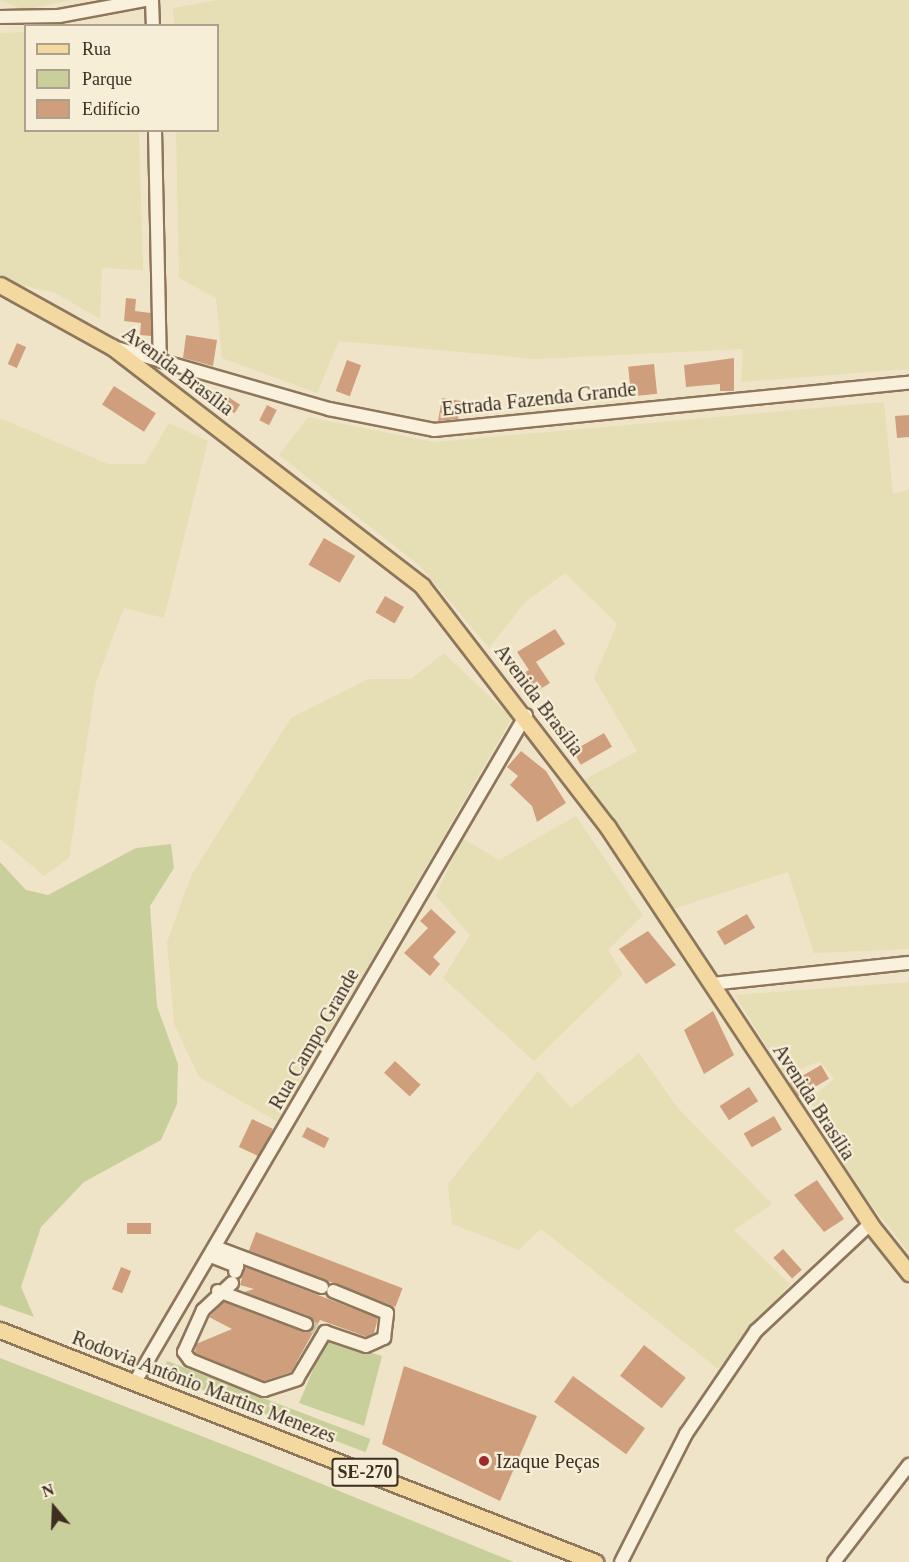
<!DOCTYPE html>
<html>
<head>
<meta charset="utf-8">
<style>
  body { margin:0 }
  #map { position:relative; width:909px; height:1562px; overflow:hidden; background:#f0e4c8; font-family:"Times New Roman",serif }
  div>[style] { position:absolute }
  [style*='--x'] { left:calc(var(--x)*1px); top:calc(var(--y)*1px); width:calc(var(--w)*1px); rotate:calc(var(--a)*1deg) }
  .farmland>* { inset:0; background:#e6deb5 }
  .green>* { inset:0; background:#c9cf9b; transform-origin:0 0 }
  .building>* { inset:0; background:#cf9f7d; transform-origin:0 0 }
  .minor-tunnel>* { height:12px; margin-top:-6px; transform-origin:0; background:repeating-linear-gradient(90deg,#ccc0a6 0 12px,transparent 0 18px) }
  .roads { filter:drop-shadow(2px 0 #8d765c) drop-shadow(-2px 0 #8d765c) drop-shadow(0 2px #8d765c) drop-shadow(0 -2px #8d765c) }
  .minor>* { height:12px; margin:-6px; padding:0 6px; transform-origin:6px; border-radius:6px; background:#faf1dc }
  .major>* { height:15px; margin:-7.5px; padding:0 7.5px; transform-origin:7.5px; border-radius:7.5px; background:#f3d9a0 }
  .dots>* { width:16px; height:16px; translate:-50% -50%; box-sizing:border-box; border:3px solid #f7eed8; border-radius:50% }
  span { translate:-50% -50%; white-space:nowrap; text-align:center; line-height:1.15; -webkit-text-stroke:4.5px #f7eed8; paint-order:stroke }
  .shield-label span { padding:2px 4px; background:#f7eed8; border:2px solid; border-radius:4px; -webkit-text-stroke-width:0 }
  .shield-label { font-size:18px; color:#3d2e20; font-weight:700 }
  .street-label { font-size:20px; color:#3d2e20 }
  .poi-label { font-size:20px; color:#3d2e20 }
  .left { translate:0 -50%; text-align:left }
  .legend { position:absolute; left:24px; top:24px; width:195px; height:108px; box-sizing:border-box; background:#f7eed8; border:2px solid #ada18e; margin:0; padding:8px 10px; list-style:none; font-size:18px; color:#3d2e20 }
  .legend li { display:flex; align-items:center; gap:12px; height:30px }
  .legend b { width:30px; border:2px solid #ada18e }
  .north { position:absolute; left:24px; top:1478px; width:60px; height:60px; -webkit-text-stroke:4px #f7eed8; paint-order:stroke; rotate:341deg; font-size:16px; font-weight:700; line-height:24px; text-align:center; color:#3d2e20 }
  .north::after { content:''; display:block; margin:auto; width:21px; height:27px; background:#3d2e20; clip-path:polygon(50% 0,100% 100%,50% 72%,0 100%) }
</style>
</head>
<body>
<div id="map">
  <div class="farmland">
    <i style="clip-path:polygon(0 0,71px 0,24px 10px)"></i>
    <i style="clip-path:polygon(217px 0,909px 0,909px 369px,741px 382px,743px 349px,536px 359px,339px 341px,317px 393px,222px 358px,216px 298px,179px 278px,176px 131px,218px 130px,218px 26px,174px 25px,173px 8px)"></i>
    <i style="clip-path:polygon(25px 32px,26px 130px,139px 131px,143px 270px,102px 268px,100px 319px,55px 293px,0 280px,0 33px)"></i>
    <i style="clip-path:polygon(884px 402px,893px 494px,909px 489px,909px 949px,814px 953px,788px 872px,673px 909px,584px 780px,637px 751px,594px 678px,617px 624px,565px 573px,525px 602px,489px 648px,420px 566px,279px 455px,308px 417px,434px 442px)"></i>
    <i style="clip-path:polygon(0 418px,108px 464px,145px 464px,169px 423px,208px 441px,164px 618px,124px 608px,96px 682px,69px 858px,44px 876px,0 839px)"></i>
    <i style="clip-path:polygon(444px 653px,512px 718px,278px 1122px,199px 1077px,174px 1024px,167px 942px,192px 874px,291px 718px,369px 679px,411px 679px)"></i>
    <i style="clip-path:polygon(576px 816px,643px 915px,608px 950px,623px 974px,534px 1061px,443px 978px,470px 935px,436px 896px,462px 838px,499px 860px)"></i>
    <i style="clip-path:polygon(909px 982px,909px 1252px,855px 1185px,807px 1101px,834px 1079px,820px 1061px,785px 1076px,735px 995px)"></i>
    <i style="clip-path:polygon(639px 1053px,677px 1107px,772px 1204px,734px 1230px,790px 1284px,718px 1369px,541px 1229px,519px 1250px,452px 1224px,448px 1184px,538px 1071px,571px 1108px)"></i>
  </div>
  <div class="green">
    <i style="clip-path:polygon(171px 844px,174px 868px,150px 906px,157px 1006px,178px 1064px,177px 1104px,161px 1140px,84px 1182px,41px 1227px,21px 1287px,34px 1317px,0 1305px,0 862px,26px 890px,48px 895px,136px 848px)"></i>
    <i style="clip-path:polygon(326px 1339px,382px 1356px,364px 1426px,299px 1403px)"></i>
    <i style="clip-path:polygon(0 1358px,258px 1458px,514px 1562px,0 1562px)"></i>
    <i style="left:167px;top:1361px;width:218px;height:14px;rotate:21deg"></i>
  </div>
  <div class="building">
    <i style="clip-path:polygon(126px 298px,136px 299px,135px 311px,151px 313px,151px 336px,140px 335px,141px 323px,124px 321px)"></i>
    <i style="clip-path:polygon(186px 335px,217px 340px,213px 366px,183px 358px)"></i>
    <i style="left:17px;top:343px;width:10px;height:23px;rotate:24deg"></i>
    <i style="clip-path:polygon(734px 358px,734px 391px,720px 391px,720px 384px,686px 387px,684px 365px)"></i>
    <i style="left:347px;top:360px;width:15px;height:33px;rotate:20deg"></i>
    <i style="left:654px;top:364px;width:30px;height:26px;rotate:84deg"></i>
    <i style="left:114px;top:386px;width:50px;height:22px;rotate:33deg"></i>
    <i style="left:221px;top:392px;width:23px;height:10px;rotate:34deg"></i>
    <i style="clip-path:polygon(442px 398px,461px 401px,458px 419px,438px 421px)"></i>
    <i style="left:267px;top:405px;width:11px;height:17px;rotate:27deg"></i>
    <i style="clip-path:polygon(909px 415px,909px 437px,897px 438px,895px 416px)"></i>
    <i style="left:324px;top:538px;width:36px;height:31px;rotate:30deg"></i>
    <i style="left:385px;top:596px;width:22px;height:19px;rotate:30deg"></i>
    <i style="clip-path:polygon(555px 629px,565px 644px,536px 662px,550px 683px,534px 693px,522px 674px,529px 670px,517px 652px)"></i>
    <i style="left:604px;top:733px;width:16px;height:36px;rotate:60deg"></i>
    <i style="clip-path:polygon(521px 751px,546px 771px,566px 803px,537px 822px,532px 806px,510px 785px,518px 776px,507px 767px)"></i>
    <i style="clip-path:polygon(431px 909px,456px 932px,433px 957px,440px 964px,430px 976px,404px 953px,428px 928px,420px 921px)"></i>
    <i style="left:747px;top:914px;width:16px;height:35px;rotate:60deg"></i>
    <i style="clip-path:polygon(648px 931px,676px 965px,646px 984px,619px 949px)"></i>
    <i style="clip-path:polygon(713px 1011px,734px 1055px,704px 1074px,684px 1030px)"></i>
    <i style="left:395px;top:1061px;width:35px;height:16px;rotate:43deg"></i>
    <i style="left:821px;top:1065px;width:16px;height:36px;rotate:60deg"></i>
    <i style="left:749px;top:1087px;width:17px;height:35px;rotate:57deg"></i>
    <i style="left:774px;top:1116px;width:16px;height:35px;rotate:60deg"></i>
    <i style="left:252px;top:1119px;width:23px;height:31px;rotate:25deg"></i>
    <i style="left:307px;top:1127px;width:25px;height:11px;rotate:27deg"></i>
    <i style="clip-path:polygon(817px 1180px,844px 1219px,824px 1232px,794px 1195px)"></i>
    <i style="left:127px;top:1223px;width:24px;height:11px"></i>
    <i style="left:256px;top:1232px;width:157px;height:20px;rotate:21deg"></i>
    <i style="left:783px;top:1249px;width:28px;height:13px;rotate:48deg"></i>
    <i style="left:121px;top:1267px;width:11px;height:24px;rotate:22deg"></i>
    <i style="clip-path:polygon(245px 1267px,378px 1318px,374px 1333px,367px 1337px,320px 1320px,291px 1372px,264px 1381px,195px 1353px,196px 1344px,232px 1329px,209px 1317px,224px 1302px,303px 1332px,313px 1327px,309px 1316px,244px 1292px,254px 1289px,240px 1285px)"></i>
    <i style="left:644px;top:1345px;width:53px;height:39px;rotate:38deg"></i>
    <i style="clip-path:polygon(404px 1366px,537px 1416px,500px 1501px,382px 1444px)"></i>
    <i style="left:573px;top:1376px;width:89px;height:32px;rotate:36deg"></i>
  </div>
  <div class="minor-tunnel">
    <i style="--x:306;--y:1324;--w:11;--a:27"></i>
  </div>
  <div class="roads">
    <div class="minor">
      <i style="--x:152;--y:0;--w:26;--a:88"></i>
      <i style="--x:0;--y:17;--w:59;--a:-1"></i>
      <i style="--x:59;--y:16;--w:87;--a:-10.5"></i>
      <i style="--x:155;--y:130;--w:230;--a:88.8"></i>
      <i style="--x:116;--y:348;--w:222;--a:16"></i>
      <i style="--x:329;--y:409;--w:107;--a:11.3"></i>
      <i style="--x:434;--y:430;--w:477;--a:-5.7"></i>
      <i style="--x:711;--y:984;--w:199;--a:-6.1"></i>
      <i style="--x:218;--y:1248;--w:111;--a:20.6"></i>
      <i style="--x:213;--y:1257;--w:26;--a:21"></i>
      <i style="--x:237;--y:1266;--w:6;--a:108"></i>
      <i style="--x:232;--y:1283;--w:40;--a:137"></i>
      <i style="--x:203;--y:1310;--w:46;--a:114.3"></i>
      <i style="--x:184;--y:1352;--w:10;--a:53"></i>
      <i style="--x:190;--y:1360;--w:80;--a:22.1"></i>
      <i style="--x:264;--y:1390;--w:35;--a:-18"></i>
      <i style="--x:297;--y:1379;--w:55;--a:-59.2"></i>
      <i style="--x:325;--y:1332;--w:43;--a:18.9"></i>
      <i style="--x:366;--y:1346;--w:20;--a:-24"></i>
      <i style="--x:384;--y:1338;--w:25;--a:-83"></i>
      <i style="--x:387;--y:1313;--w:58;--a:-157.8"></i>
      <i style="--x:218;--y:1291;--w:94;--a:20.6"></i>
      <i style="--x:135;--y:1382;--w:773;--a:-59.62"></i>
      <i style="--x:621;--y:1562;--w:144;--a:-63.1"></i>
      <i style="--x:686;--y:1434;--w:125;--a:-55.8"></i>
      <i style="--x:756;--y:1331;--w:156;--a:-43.2"></i>
      <i style="--x:834;--y:1562;--w:123;--a:-52.3"></i>
    </div>
    <div class="major">
      <i style="--x:0;--y:285;--w:128;--a:29"></i>
      <i style="--x:112;--y:347;--w:391;--a:37.6"></i>
      <i style="--x:422;--y:586;--w:303;--a:52.4"></i>
      <i style="--x:607;--y:826;--w:477;--a:56.5"></i>
      <i style="--x:870;--y:1224;--w:63;--a:51.5"></i>
      <i style="--x:0;--y:1330;--w:639;--a:21.3"></i>
    </div>
  </div>
  <div class="dots">
    <i style="left:484px;top:1461px;background:#9e2a2b"></i>
  </div>
  <div class="shield-label">
    <span style="left:365px;top:1472px">SE-270</span>
  </div>
  <div class="street-label">
    <span style="left:178px;top:371px;rotate:37deg">Avenida Brasília</span>
    <span style="left:539px;top:399px;rotate:-6deg">Estrada Fazenda Grande</span>
    <span style="left:539px;top:700px;rotate:53deg">Avenida Brasília</span>
    <span style="left:314px;top:1039px;rotate:-60deg">Rua Campo Grande</span>
    <span style="left:814px;top:1102px;rotate:57deg">Avenida Brasília</span>
    <span style="left:204px;top:1387px;rotate:21deg">Rodovia Antônio Martins Menezes</span>
  </div>
  <div class="poi-label">
    <span class="left" style="left:496px;top:1461px">Izaque Peças</span>
  </div>
  <ul class="legend">
  <li><b style="height:8px;background:#f3d9a0"></b>Rua</li>
  <li><b style="height:16px;background:#c9cf9b"></b>Parque</li>
  <li><b style="height:16px;background:#cf9f7d"></b>Edifício</li>
  </ul>
  <div class="north">N</div>
</div>
</body>
</html>
